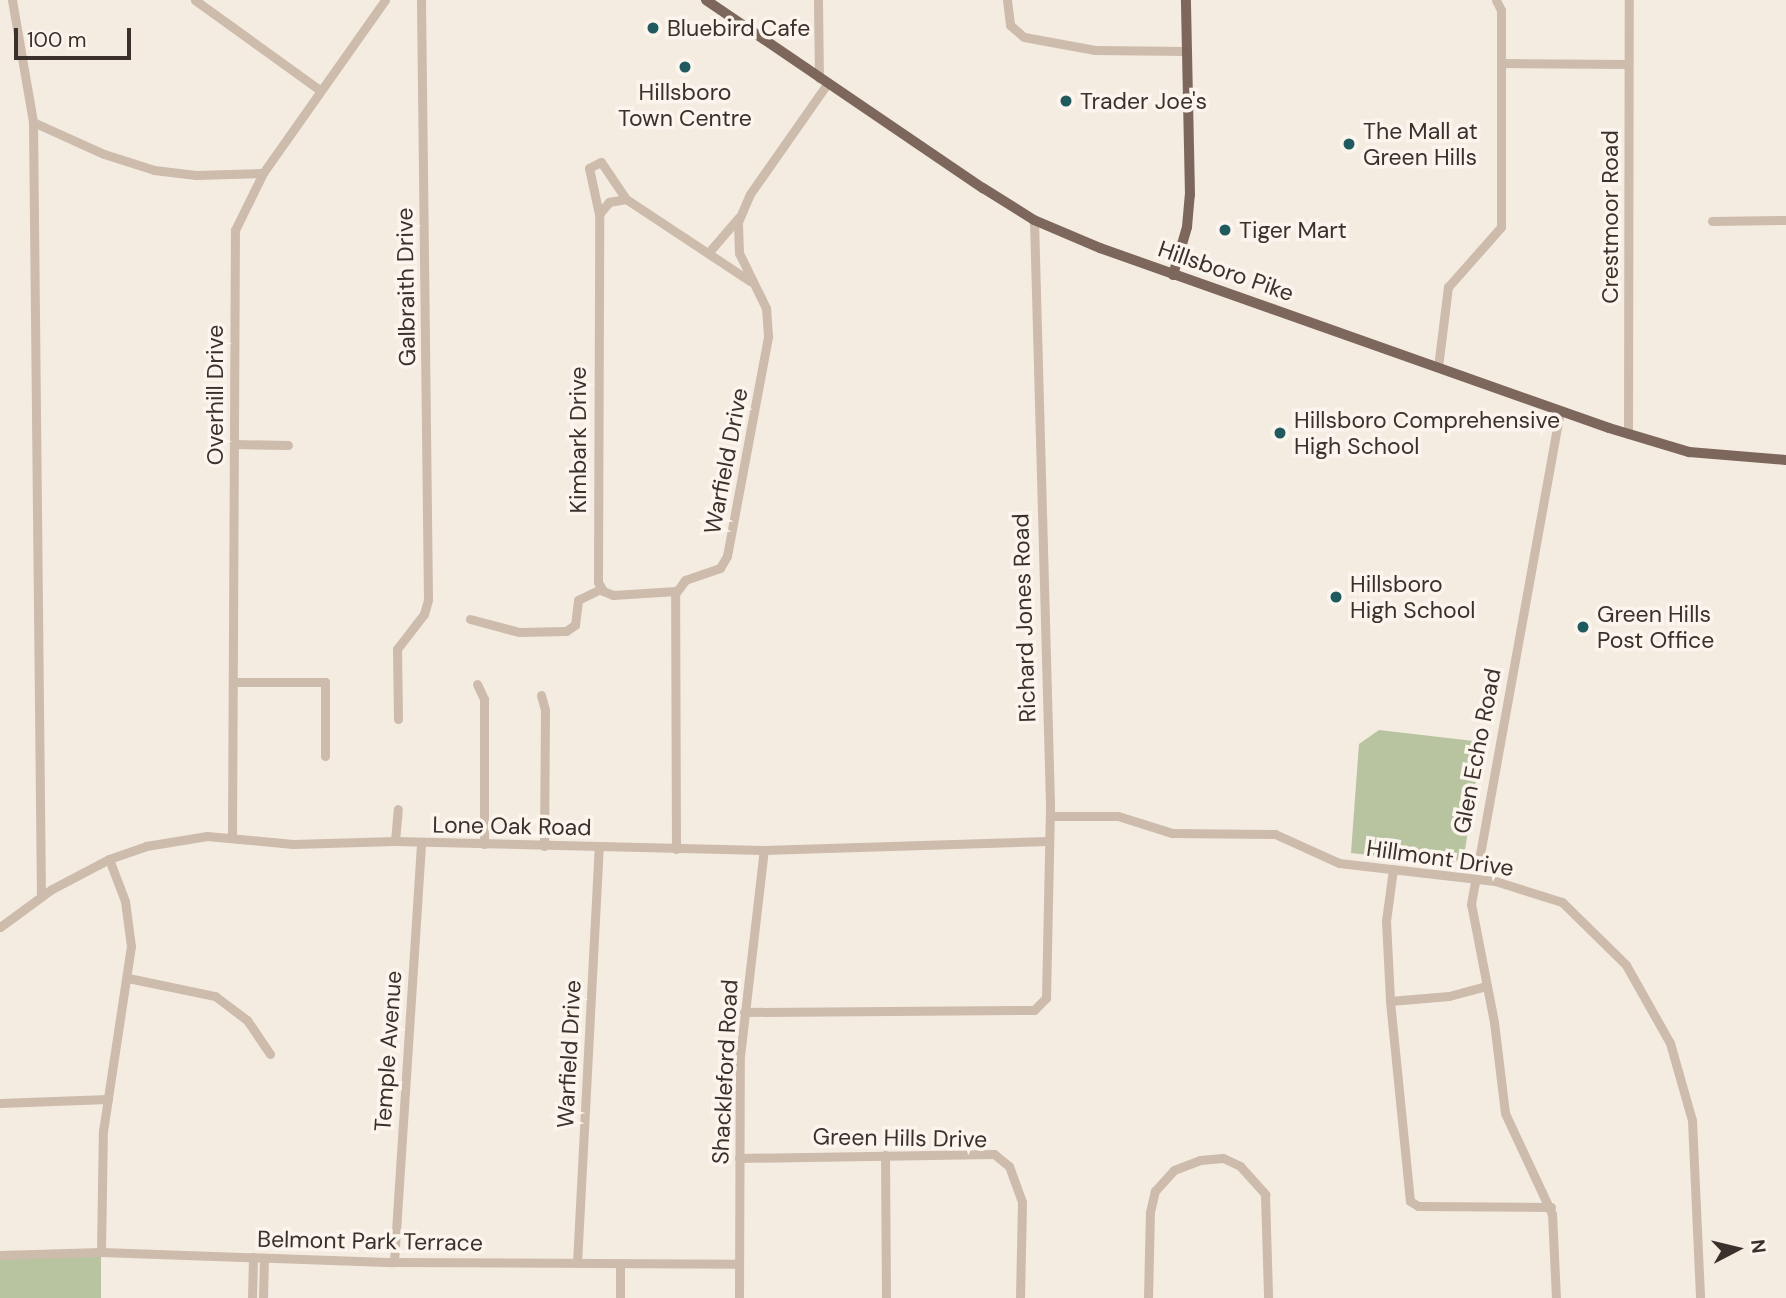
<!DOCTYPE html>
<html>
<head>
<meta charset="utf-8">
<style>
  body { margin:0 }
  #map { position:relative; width:1786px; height:1298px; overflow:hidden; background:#f4ebe1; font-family:"DM Sans",sans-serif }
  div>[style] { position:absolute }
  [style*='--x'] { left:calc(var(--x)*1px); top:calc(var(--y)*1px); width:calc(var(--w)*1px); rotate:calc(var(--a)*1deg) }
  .green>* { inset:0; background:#b8c4a0; transform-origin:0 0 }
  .minor>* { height:9px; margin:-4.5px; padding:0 4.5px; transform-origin:4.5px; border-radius:4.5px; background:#cdbbac }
  .major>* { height:10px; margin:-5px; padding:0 5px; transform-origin:5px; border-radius:5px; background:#7d675c }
  .dots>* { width:19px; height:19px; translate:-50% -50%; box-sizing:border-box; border:4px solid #fbf5ee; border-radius:50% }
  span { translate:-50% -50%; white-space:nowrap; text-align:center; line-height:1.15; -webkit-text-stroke:7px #fbf5ee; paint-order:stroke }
  .poi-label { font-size:23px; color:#3b302b }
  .left { translate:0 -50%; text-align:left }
  .street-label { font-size:23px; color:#3b302b }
  .north { position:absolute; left:1702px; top:1214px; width:70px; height:70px; -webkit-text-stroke:5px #fbf5ee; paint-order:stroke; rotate:83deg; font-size:19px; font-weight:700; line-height:28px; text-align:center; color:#3b302b }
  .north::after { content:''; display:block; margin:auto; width:24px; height:32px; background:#3b302b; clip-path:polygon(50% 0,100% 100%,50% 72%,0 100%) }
  .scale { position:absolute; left:14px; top:28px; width:117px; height:32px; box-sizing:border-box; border:4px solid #3b302b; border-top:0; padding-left:9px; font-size:21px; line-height:24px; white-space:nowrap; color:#3b302b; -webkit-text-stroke:5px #fbf5ee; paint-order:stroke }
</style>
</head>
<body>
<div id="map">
  <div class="green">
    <i style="clip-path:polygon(1379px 730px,1482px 742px,1464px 856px,1451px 864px,1351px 853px,1359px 744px)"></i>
    <i style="left:101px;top:1252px;width:46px;height:101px;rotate:90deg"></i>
  </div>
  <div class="minor">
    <i style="--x:12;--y:0;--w:124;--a:80.2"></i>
    <i style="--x:33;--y:122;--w:774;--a:89.41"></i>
    <i style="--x:195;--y:0;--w:154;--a:35.8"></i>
    <i style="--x:818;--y:0;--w:78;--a:89.3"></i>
    <i style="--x:1007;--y:0;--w:25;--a:83"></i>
    <i style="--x:1010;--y:25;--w:18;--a:41"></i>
    <i style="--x:1024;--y:37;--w:72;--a:10.4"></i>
    <i style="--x:1095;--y:50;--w:92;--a:0.6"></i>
    <i style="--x:1501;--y:63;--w:127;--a:0.5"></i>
    <i style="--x:33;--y:122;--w:78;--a:24.3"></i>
    <i style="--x:104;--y:154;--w:52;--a:17.7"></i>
    <i style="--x:154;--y:170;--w:42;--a:6.8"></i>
    <i style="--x:196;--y:175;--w:67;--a:-1.7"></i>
    <i style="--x:599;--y:214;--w:16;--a:-50"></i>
    <i style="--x:609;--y:202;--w:17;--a:-10"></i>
    <i style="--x:1712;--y:221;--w:74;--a:-0.8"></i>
    <i style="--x:709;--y:252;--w:46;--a:-49.4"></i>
    <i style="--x:1438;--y:367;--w:81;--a:-82.9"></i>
    <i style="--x:1448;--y:287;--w:80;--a:-48.5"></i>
    <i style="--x:1501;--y:227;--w:217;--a:-90"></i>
    <i style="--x:1501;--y:10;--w:11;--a:-117"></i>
    <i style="--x:1628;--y:434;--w:434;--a:-89.9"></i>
    <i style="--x:234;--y:444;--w:54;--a:1.1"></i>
    <i style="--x:676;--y:591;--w:63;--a:176.4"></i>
    <i style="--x:613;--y:595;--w:11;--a:-158"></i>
    <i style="--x:603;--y:591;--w:10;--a:-119"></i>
    <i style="--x:598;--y:582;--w:368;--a:-89.8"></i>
    <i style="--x:599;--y:214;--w:47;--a:-102.3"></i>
    <i style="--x:589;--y:168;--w:13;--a:-27"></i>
    <i style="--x:601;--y:162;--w:45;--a:56"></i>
    <i style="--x:626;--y:199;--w:149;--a:33.5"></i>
    <i style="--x:470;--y:619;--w:51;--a:14.9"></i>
    <i style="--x:519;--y:632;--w:47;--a:-1.2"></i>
    <i style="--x:566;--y:631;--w:11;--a:-34"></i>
    <i style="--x:575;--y:625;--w:25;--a:-83"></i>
    <i style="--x:578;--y:600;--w:25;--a:-26"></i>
    <i style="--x:234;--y:682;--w:91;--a:0"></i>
    <i style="--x:325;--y:682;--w:74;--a:90"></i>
    <i style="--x:477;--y:684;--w:17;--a:65"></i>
    <i style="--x:484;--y:699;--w:145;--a:90"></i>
    <i style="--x:541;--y:695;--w:16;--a:75"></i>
    <i style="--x:545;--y:710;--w:136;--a:90.4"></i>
    <i style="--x:398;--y:719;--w:70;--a:-90.8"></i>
    <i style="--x:397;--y:649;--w:44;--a:-52.4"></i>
    <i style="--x:424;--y:614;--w:15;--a:-74"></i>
    <i style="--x:428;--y:600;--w:600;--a:-90.67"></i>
    <i style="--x:1050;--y:816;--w:68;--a:0"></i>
    <i style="--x:1118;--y:816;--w:57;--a:17.5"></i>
    <i style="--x:1172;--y:833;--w:103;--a:0.6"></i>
    <i style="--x:1275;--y:834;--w:70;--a:24.4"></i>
    <i style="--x:1339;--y:863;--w:157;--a:6.6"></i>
    <i style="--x:1495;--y:881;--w:70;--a:17.4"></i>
    <i style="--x:1562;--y:902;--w:90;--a:44.5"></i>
    <i style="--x:1626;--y:965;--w:90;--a:60.6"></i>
    <i style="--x:1670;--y:1043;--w:80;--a:74.1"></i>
    <i style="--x:1692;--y:1120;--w:178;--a:87.4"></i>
    <i style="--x:232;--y:836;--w:606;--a:-89.72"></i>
    <i style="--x:235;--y:230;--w:64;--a:-63.8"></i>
    <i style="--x:263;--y:173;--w:212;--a:-54.8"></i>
    <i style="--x:395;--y:841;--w:32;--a:-85"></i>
    <i style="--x:676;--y:849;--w:255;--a:-90.2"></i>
    <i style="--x:675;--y:594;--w:17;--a:-54"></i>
    <i style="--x:685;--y:580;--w:37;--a:-19"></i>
    <i style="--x:720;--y:568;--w:14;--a:-60"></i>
    <i style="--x:727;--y:556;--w:224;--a:-79.4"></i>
    <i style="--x:768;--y:336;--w:28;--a:-94"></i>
    <i style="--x:766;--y:308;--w:61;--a:-116.1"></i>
    <i style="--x:739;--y:253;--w:31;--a:-92"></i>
    <i style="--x:738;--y:222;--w:30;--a:-67"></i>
    <i style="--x:750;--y:194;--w:134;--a:-55"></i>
    <i style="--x:1393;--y:869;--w:52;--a:97.7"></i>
    <i style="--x:1386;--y:921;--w:80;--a:87.1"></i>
    <i style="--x:1390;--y:1001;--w:201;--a:84.3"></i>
    <i style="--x:1410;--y:1201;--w:9;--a:32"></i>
    <i style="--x:1418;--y:1206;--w:133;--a:0.4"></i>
    <i style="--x:0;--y:927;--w:64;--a:-36.2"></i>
    <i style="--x:52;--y:889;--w:64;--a:-27.8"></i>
    <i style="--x:109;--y:859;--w:39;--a:-19"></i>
    <i style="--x:146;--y:846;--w:62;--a:-9.3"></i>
    <i style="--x:207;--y:836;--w:86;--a:5.3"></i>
    <i style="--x:293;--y:844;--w:102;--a:-1.7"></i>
    <i style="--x:395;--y:841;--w:369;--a:1.4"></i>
    <i style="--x:764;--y:850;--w:284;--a:-1.8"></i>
    <i style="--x:128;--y:978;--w:89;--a:11.7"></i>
    <i style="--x:215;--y:996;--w:40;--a:37"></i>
    <i style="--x:247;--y:1020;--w:41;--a:55.9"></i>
    <i style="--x:1390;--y:1001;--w:59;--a:-4.8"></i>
    <i style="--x:1449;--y:996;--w:38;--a:-15"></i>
    <i style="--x:744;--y:1012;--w:290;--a:-0.4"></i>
    <i style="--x:1034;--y:1010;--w:17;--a:-45"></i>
    <i style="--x:1046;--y:998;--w:194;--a:-88.8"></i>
    <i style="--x:1050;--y:804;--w:584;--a:-91.57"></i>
    <i style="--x:0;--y:1103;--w:108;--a:-2.1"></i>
    <i style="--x:885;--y:1155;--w:143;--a:89.6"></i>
    <i style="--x:739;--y:1158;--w:255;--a:-0.9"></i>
    <i style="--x:994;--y:1154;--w:19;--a:39"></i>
    <i style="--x:1009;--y:1166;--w:38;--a:70"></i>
    <i style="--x:1022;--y:1202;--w:96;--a:91.2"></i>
    <i style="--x:101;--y:1252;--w:121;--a:-89.1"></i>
    <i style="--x:103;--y:1131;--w:187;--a:-81.4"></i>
    <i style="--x:131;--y:946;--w:45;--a:-97.6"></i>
    <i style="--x:125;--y:901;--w:45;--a:-110.9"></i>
    <i style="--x:0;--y:1255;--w:101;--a:-1.7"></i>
    <i style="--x:101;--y:1252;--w:293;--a:2"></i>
    <i style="--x:394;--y:1262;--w:344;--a:0.3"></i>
    <i style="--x:394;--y:1262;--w:420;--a:-86.3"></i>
    <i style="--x:577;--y:1263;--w:417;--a:-87"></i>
    <i style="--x:620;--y:1264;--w:34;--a:90"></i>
    <i style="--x:252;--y:1298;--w:41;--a:-88.6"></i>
    <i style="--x:263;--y:1298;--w:40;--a:-88.6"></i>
    <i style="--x:739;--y:1298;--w:242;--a:-89.8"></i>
    <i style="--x:740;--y:1056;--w:207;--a:-83.4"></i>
    <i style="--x:1148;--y:1298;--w:86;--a:-88.7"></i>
    <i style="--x:1150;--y:1212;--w:22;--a:-77"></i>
    <i style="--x:1155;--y:1191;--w:28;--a:-48"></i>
    <i style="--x:1174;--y:1170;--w:28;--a:-21"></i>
    <i style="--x:1200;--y:1160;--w:23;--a:-5"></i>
    <i style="--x:1223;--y:1158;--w:19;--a:25"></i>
    <i style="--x:1240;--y:1166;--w:38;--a:48"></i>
    <i style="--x:1265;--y:1194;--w:104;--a:88.3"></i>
    <i style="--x:1556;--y:1298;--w:84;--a:-92.7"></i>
    <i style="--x:1552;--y:1214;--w:111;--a:-115"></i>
    <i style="--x:1505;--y:1113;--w:92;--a:-96.9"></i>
    <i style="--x:1494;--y:1022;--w:120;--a:-101"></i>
    <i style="--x:1471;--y:904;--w:501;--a:-79.77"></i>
  </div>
  <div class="major">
    <i style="--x:706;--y:0;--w:335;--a:34.2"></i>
    <i style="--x:983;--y:188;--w:60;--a:32.1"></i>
    <i style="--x:1034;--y:220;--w:72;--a:23"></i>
    <i style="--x:1100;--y:248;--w:540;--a:19.48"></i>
    <i style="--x:1609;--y:428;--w:84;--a:16.7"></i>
    <i style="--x:1689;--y:452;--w:97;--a:4.7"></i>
    <i style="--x:1173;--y:275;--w:50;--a:-73.7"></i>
    <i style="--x:1187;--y:227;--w:32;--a:-85"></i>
    <i style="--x:1190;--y:195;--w:195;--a:-91.2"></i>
  </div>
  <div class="dots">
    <i style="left:653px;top:28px;background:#1f5a5e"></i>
    <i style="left:685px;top:67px;background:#1f5a5e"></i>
    <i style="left:1066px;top:101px;background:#1f5a5e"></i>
    <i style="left:1349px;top:144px;background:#1f5a5e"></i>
    <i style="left:1225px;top:230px;background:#1f5a5e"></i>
    <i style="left:1280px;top:433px;background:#1f5a5e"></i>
    <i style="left:1336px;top:597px;background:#1f5a5e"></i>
    <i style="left:1583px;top:627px;background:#1f5a5e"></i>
  </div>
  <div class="poi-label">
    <span class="left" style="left:667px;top:28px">Bluebird Cafe</span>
    <span style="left:685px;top:105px">Hillsboro<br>Town Centre</span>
    <span class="left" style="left:1080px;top:101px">Trader Joe's</span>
    <span class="left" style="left:1363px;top:144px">The Mall at<br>Green Hills</span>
    <span class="left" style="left:1239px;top:230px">Tiger Mart</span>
    <span class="left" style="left:1294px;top:433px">Hillsboro Comprehensive<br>High School</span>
    <span class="left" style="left:1350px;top:597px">Hillsboro<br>High School</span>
    <span class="left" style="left:1597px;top:627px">Green Hills<br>Post Office</span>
  </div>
  <div class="street-label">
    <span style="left:1610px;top:217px;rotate:-90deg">Crestmoor Road</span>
    <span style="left:1226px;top:271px;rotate:19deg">Hillsboro Pike</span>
    <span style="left:406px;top:287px;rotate:-91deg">Galbraith Drive</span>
    <span style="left:215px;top:395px;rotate:-90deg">Overhill Drive</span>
    <span style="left:578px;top:440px;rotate:-90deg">Kimbark Drive</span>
    <span style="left:726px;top:461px;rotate:-79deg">Warfield Drive</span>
    <span style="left:1024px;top:618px;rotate:-92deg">Richard Jones Road</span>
    <span style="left:1477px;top:751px;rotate:-79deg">Glen Echo Road</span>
    <span style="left:512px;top:826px;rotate:1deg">Lone Oak Road</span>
    <span style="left:1440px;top:858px;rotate:8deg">Hillmont Drive</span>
    <span style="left:388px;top:1051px;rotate:-86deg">Temple Avenue</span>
    <span style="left:569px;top:1054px;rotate:-87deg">Warfield Drive</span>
    <span style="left:725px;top:1072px;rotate:-87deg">Shackleford Road</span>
    <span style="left:900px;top:1138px;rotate:1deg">Green Hills Drive</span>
    <span style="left:370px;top:1241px;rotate:1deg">Belmont Park Terrace</span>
  </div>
  <div class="north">N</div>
  <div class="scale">100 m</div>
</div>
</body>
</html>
